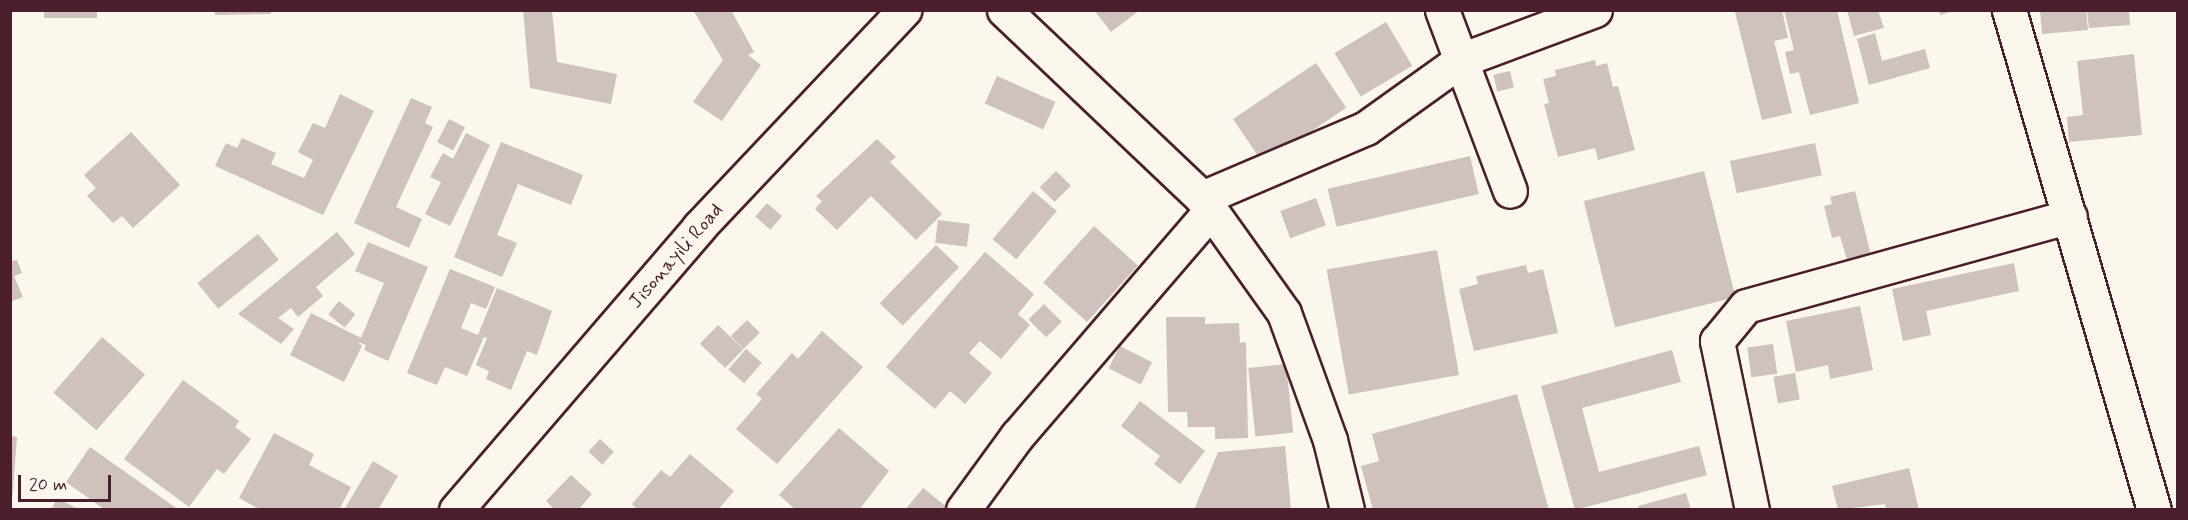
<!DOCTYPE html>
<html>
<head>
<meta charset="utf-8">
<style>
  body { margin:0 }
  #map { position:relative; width:2188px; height:520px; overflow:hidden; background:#fbf7ec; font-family:Mynerve,sans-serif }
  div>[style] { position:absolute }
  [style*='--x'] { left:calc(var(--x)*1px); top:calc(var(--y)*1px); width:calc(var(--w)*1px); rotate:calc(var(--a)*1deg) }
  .building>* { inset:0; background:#cfc2bc; transform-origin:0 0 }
  .roads { filter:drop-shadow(2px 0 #4a1f2b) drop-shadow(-2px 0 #4a1f2b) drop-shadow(0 2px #4a1f2b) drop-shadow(0 -2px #4a1f2b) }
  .street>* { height:33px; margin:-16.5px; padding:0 16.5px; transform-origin:16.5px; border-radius:16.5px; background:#fbf7ec }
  span { translate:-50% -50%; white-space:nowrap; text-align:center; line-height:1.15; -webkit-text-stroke:4.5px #fbf7ec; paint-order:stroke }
  .street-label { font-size:20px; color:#4a1f2b }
  .frame { position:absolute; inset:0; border:12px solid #4a1f2b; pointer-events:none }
  .scale { position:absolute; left:18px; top:475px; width:93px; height:27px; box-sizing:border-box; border:3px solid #4a1f2b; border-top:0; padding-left:8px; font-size:18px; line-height:21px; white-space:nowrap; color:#4a1f2b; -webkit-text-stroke:4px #fbf7ec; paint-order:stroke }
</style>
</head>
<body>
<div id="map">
  <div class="building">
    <i style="left:44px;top:10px;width:53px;height:8px"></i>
    <i style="clip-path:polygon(215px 10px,271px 10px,271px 14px,215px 15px)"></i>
    <i style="clip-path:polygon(523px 10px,552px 10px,557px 62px,617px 74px,611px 104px,530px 88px)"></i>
    <i style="clip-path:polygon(693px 10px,731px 10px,754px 52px,748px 55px,761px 65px,722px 121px,693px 102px,723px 60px)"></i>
    <i style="clip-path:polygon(1094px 10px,1140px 10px,1111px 32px)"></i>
    <i style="clip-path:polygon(1741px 10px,1782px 10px,1788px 38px,1774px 41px,1792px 113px,1762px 120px,1735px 12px)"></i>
    <i style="clip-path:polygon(1784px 10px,1837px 10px,1859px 103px,1810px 115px,1799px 72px,1790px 74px,1785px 52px,1794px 50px)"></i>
    <i style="clip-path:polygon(1847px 10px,1878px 10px,1884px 28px,1854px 36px)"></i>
    <i style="clip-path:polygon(1939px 10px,1954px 10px,1954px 11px,1940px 15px)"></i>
    <i style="clip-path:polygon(2040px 10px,2086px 10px,2088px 30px,2042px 34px)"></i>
    <i style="clip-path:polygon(2087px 10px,2129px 10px,2130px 25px,2089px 28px)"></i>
    <i style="left:1386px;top:22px;width:51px;height:60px;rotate:59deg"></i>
    <i style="clip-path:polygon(1875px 33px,1882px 61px,1925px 49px,1930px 68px,1869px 85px,1857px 39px)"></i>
    <i style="clip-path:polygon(2134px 54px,2142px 135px,2069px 142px,2067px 117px,2083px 115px,2077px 61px)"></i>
    <i style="clip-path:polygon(1595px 60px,1596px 66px,1607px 63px,1613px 87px,1618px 86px,1635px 150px,1598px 160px,1595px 148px,1558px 157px,1544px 104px,1549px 103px,1543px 79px,1556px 76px,1555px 70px)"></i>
    <i style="left:1316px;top:63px;width:54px;height:100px;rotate:56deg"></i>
    <i style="left:1510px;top:71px;width:17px;height:17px;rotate:77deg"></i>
    <i style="left:997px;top:76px;width:64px;height:30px;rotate:24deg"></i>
    <i style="clip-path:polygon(340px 94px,374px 111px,323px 215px,215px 166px,226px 143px,237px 148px,242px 138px,276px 153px,271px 164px,304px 178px,313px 160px,298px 152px,313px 123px,325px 128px)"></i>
    <i style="clip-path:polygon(411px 98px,432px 107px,425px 123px,433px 127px,396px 207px,422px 219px,409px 248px,354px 223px)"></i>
    <i style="left:449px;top:119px;width:18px;height:26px;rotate:27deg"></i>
    <i style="clip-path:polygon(131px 132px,180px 185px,133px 228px,122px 216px,113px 223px,87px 196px,96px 188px,84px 175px)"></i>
    <i style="clip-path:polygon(466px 133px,490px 145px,450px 226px,425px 214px,441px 182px,430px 177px,443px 153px,453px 159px)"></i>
    <i style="clip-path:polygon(877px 139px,896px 157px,890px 162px,942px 214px,916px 240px,871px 196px,837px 230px,815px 209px,822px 201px,816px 196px)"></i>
    <i style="clip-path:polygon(501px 142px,583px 175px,571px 205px,518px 184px,497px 235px,517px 243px,502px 277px,454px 257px)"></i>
    <i style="left:1815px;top:143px;width:33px;height:87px;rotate:78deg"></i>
    <i style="left:1470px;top:156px;width:39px;height:146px;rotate:77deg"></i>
    <i style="left:1056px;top:171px;width:21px;height:23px;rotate:45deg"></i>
    <i style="left:1704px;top:171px;width:130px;height:124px;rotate:76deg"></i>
    <i style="left:1033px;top:191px;width:31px;height:63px;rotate:40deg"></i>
    <i style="clip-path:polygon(1855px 191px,1873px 263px,1860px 266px,1858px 257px,1847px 260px,1840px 236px,1832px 238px,1824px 206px,1832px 204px,1830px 197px)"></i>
    <i style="left:1316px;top:198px;width:29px;height:38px;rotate:70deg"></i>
    <i style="left:767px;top:203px;width:20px;height:18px;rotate:41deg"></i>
    <i style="left:938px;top:220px;width:32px;height:23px;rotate:7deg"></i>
    <i style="left:1094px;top:226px;width:59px;height:76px;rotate:42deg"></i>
    <i style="clip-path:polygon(337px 232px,355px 254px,316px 287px,323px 296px,298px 317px,291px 308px,278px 318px,294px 329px,281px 344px,238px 314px)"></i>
    <i style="left:258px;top:234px;width:33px;height:78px;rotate:51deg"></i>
    <i style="clip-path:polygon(368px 242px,428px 267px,388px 361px,364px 350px,366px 345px,358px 342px,362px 346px,344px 382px,290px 355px,311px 313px,361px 338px,384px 283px,355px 271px)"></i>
    <i style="left:936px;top:245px;width:32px;height:81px;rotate:44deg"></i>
    <i style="left:1437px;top:250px;width:127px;height:112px;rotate:80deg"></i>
    <i style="clip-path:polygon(985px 252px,1034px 294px,1018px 314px,1030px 325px,1001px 359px,980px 341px,969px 353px,992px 373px,965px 404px,950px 391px,935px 409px,886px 367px)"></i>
    <i style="clip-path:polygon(17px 260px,22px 273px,14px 276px,23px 297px,10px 302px,10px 262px)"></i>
    <i style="clip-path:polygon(2014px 263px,2019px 291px,1926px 311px,1931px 335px,1903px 341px,1892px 289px)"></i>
    <i style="clip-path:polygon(1526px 265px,1528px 273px,1543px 269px,1558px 333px,1474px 351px,1459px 289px,1478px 284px,1476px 276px)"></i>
    <i style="clip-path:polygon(450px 269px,495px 287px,486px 309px,471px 303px,461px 328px,478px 335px,497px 288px,552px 311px,537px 355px,527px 351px,511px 390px,486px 379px,489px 371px,476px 365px,487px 338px,484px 337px,467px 376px,445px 367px,437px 385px,407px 373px)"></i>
    <i style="left:339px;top:301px;width:21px;height:17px;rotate:39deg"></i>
    <i style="left:1044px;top:304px;width:25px;height:22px;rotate:45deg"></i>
    <i style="clip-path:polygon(1860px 306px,1873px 370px,1830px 379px,1828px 365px,1796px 372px,1786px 321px)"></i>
    <i style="clip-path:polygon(1166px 317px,1205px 317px,1205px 324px,1239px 323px,1240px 343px,1246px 342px,1248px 438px,1215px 439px,1215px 427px,1188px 427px,1187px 412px,1168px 412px)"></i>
    <i style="left:747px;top:320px;width:18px;height:23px;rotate:45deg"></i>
    <i style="left:718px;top:325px;width:35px;height:26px;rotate:44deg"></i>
    <i style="clip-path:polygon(822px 331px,863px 367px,777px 464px,736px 429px,762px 399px,756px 394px,792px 353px,798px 359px)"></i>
    <i style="left:102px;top:337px;width:57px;height:74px;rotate:41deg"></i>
    <i style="left:1773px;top:344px;width:30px;height:26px;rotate:82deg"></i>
    <i style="left:1120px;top:346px;width:36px;height:25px;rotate:27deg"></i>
    <i style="left:746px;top:349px;width:21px;height:27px;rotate:41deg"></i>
    <i style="clip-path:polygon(1672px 350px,1681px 382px,1582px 408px,1599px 472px,1699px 446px,1707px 475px,1575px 510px,1541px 386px)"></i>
    <i style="left:1286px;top:364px;width:69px;height:38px;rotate:84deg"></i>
    <i style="left:1795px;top:373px;width:27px;height:22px;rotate:80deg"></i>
    <i style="clip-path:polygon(183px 380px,239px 421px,235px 427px,251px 439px,224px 474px,217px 469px,189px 507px,124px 459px)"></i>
    <i style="clip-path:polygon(1517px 394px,1549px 510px,1373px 510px,1361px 466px,1379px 461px,1372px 434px)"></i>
    <i style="clip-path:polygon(1140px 401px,1205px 451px,1180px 484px,1154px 464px,1160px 456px,1121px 426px)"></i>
    <i style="clip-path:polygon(839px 428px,889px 471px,859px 510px,796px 510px,779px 495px)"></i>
    <i style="clip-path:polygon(274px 433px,314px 454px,309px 465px,351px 487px,339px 510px,261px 510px,239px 498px)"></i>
    <i style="clip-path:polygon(10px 436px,17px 437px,12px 501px,10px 501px)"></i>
    <i style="left:600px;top:439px;width:19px;height:17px;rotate:43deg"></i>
    <i style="clip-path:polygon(1285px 446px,1291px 510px,1194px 510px,1218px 452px)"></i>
    <i style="clip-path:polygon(90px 447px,179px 510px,105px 510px,66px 482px)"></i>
    <i style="clip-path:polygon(690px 454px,734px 491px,718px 510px,638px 510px,632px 504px,661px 470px,670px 477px)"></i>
    <i style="clip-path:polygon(373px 461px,398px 476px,378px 510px,344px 510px)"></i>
    <i style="clip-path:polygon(1909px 468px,1919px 510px,1886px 510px,1885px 504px,1838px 510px,1832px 486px)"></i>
    <i style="clip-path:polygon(571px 475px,592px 494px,578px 510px,555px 510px,546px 501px)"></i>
    <i style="clip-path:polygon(923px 488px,948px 508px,946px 510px,905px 510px)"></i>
    <i style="clip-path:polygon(1686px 493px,1691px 510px,1639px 510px,1638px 506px)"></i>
    <i style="clip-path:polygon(57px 498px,80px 510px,51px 510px)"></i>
  </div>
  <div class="roads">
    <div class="street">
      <i style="--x:1004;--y:10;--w:273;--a:43.5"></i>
      <i style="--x:1202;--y:198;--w:141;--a:54.5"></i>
      <i style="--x:1284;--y:313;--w:135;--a:70.1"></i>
      <i style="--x:1330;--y:440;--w:72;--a:76.3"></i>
      <i style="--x:1442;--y:10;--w:193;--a:69.4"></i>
      <i style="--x:2009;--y:10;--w:521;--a:73.83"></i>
      <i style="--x:1202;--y:198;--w:178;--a:-23.1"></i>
      <i style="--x:1366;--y:128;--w:117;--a:-35.6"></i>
      <i style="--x:1461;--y:60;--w:143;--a:-20.5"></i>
      <i style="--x:456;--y:510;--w:373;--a:-49.3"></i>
      <i style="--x:699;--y:227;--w:299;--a:-46.6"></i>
      <i style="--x:963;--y:510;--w:92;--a:-53.9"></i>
      <i style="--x:1017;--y:436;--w:296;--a:-49.3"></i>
      <i style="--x:1752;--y:510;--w:173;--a:-101.7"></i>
      <i style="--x:1717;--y:341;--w:45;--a:-50.4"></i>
      <i style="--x:1746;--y:306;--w:336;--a:-15.5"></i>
    </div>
  </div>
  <div class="street-label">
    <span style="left:676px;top:256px;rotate:-49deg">Jisonayili Road</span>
  </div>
  <div class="frame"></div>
  <div class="scale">20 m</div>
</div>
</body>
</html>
